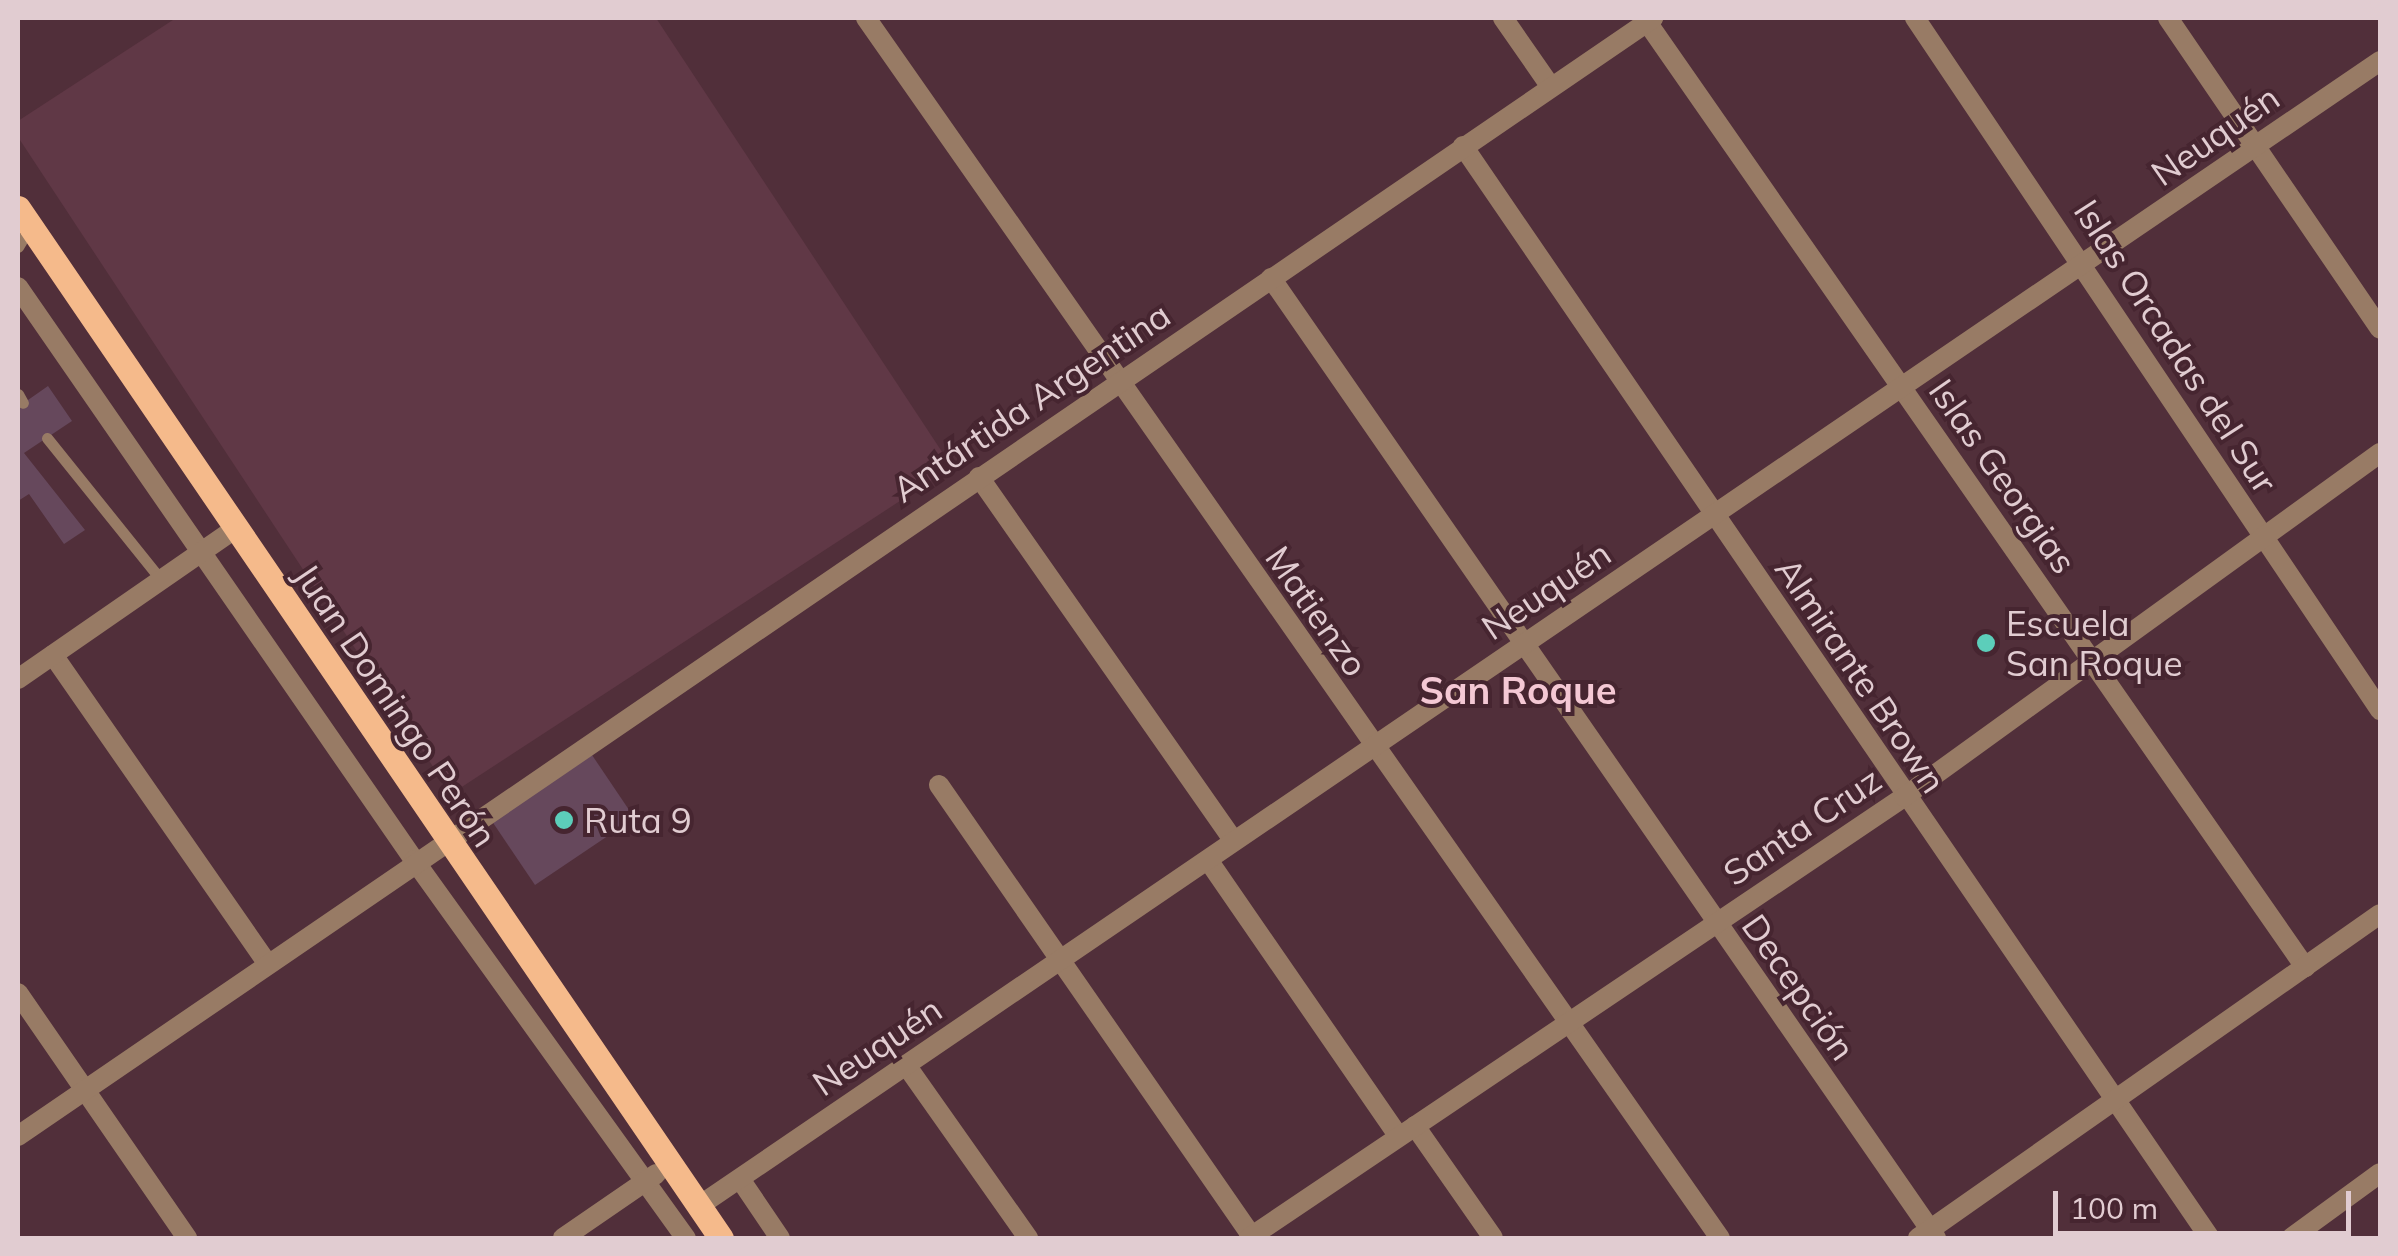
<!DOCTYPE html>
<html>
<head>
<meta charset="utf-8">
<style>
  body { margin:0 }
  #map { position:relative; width:2398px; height:1256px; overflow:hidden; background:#512f3a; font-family:Mulish,sans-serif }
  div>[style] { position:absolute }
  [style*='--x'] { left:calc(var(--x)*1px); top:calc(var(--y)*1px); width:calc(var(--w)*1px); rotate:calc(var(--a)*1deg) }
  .built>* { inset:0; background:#603846 }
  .building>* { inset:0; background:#66485c; transform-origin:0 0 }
  .service>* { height:11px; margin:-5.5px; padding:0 5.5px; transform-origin:5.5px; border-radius:5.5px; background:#987b65 }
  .minor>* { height:20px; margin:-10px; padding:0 10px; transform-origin:10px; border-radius:10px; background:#987b65 }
  .primary>* { height:25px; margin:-12.5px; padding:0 12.5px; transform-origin:12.5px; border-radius:12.5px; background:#f5ba8b }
  .dots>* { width:28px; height:28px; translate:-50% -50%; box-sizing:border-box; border:5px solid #462530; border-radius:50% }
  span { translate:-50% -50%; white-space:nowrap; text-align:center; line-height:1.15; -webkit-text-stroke:8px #462530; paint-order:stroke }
  .street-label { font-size:35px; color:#e1ccd1 }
  .poi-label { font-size:35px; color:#e1ccd1 }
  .left { translate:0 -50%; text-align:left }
  .neighbourhood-label { font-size:38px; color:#f4c8d4; font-weight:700 }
  .frame { position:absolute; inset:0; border:20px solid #e1ccd1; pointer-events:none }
  .scale { position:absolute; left:2053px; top:1191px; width:298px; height:45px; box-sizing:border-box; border:5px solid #e1ccd1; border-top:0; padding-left:12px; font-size:30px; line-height:35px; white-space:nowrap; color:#e1ccd1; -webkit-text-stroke:8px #462530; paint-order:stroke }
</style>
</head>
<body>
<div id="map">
  <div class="built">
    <i style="clip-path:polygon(176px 18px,656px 18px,952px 467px,451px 794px,18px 137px,18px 121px)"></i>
  </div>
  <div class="building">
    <i style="clip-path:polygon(48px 386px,72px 421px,24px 453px,85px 530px,64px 544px,29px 494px,18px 501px,18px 407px)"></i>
    <i style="left:592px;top:755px;width:76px;height:120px;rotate:56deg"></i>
  </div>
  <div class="service">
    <i style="--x:18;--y:247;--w:23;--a:-59"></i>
    <i style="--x:18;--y:394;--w:10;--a:61"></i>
    <i style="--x:47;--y:438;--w:182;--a:51.2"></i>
  </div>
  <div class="minor">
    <i style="--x:866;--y:18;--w:1489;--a:55.01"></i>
    <i style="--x:1503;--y:18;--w:84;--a:55.2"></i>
    <i style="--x:1915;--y:18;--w:834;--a:56.1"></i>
    <i style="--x:2168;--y:18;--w:376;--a:55.7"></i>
    <i style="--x:1647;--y:22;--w:1152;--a:55.15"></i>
    <i style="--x:1463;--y:146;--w:1323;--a:55.63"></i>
    <i style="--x:1271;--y:278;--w:1168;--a:55.29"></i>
    <i style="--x:18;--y:287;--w:697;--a:55.35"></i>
    <i style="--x:414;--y:860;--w:466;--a:54.3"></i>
    <i style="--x:979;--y:477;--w:444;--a:55"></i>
    <i style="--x:53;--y:655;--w:375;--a:55.2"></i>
    <i style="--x:18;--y:679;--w:264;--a:-34.7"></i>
    <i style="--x:939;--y:785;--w:551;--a:55.27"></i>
    <i style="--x:1208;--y:860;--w:336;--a:55.4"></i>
    <i style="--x:18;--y:993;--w:298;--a:55.4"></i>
    <i style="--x:906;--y:1065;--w:212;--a:54.8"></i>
    <i style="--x:1415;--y:1126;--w:136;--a:55.1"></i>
    <i style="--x:18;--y:1136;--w:1981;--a:-34.36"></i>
    <i style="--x:740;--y:1179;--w:71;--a:55.9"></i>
    <i style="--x:699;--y:1206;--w:2034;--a:-34.26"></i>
    <i style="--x:563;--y:1238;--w:113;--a:-34.5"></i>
    <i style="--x:1249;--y:1238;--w:790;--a:-33.95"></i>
    <i style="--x:1904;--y:797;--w:587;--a:-35.86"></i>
    <i style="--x:1918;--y:1238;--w:564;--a:-35.04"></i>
    <i style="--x:2291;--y:1238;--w:110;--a:-36.1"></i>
  </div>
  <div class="primary">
    <i style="--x:18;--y:208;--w:1247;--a:55.69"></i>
  </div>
  <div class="dots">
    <i style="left:1986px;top:643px;background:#5cceba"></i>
    <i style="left:564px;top:820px;background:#5cceba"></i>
  </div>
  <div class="street-label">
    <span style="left:2215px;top:135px;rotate:-35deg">Neuquén</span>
    <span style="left:2176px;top:346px;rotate:57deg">Islas Orcadas del Sur</span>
    <span style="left:1031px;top:402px;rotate:-34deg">Antártida Argentina</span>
    <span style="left:2003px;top:476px;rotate:55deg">Islas Georgias</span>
    <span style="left:1546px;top:590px;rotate:-34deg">Neuquén</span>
    <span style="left:1317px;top:611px;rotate:55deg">Matienzo</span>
    <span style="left:1861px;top:675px;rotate:56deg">Almirante Brown</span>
    <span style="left:396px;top:705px;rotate:56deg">Juan Domingo Perón</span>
    <span style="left:1802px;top:826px;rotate:-34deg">Santa Cruz</span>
    <span style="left:1799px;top:987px;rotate:55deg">Decepción</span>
    <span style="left:877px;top:1046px;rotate:-34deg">Neuquén</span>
  </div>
  <div class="poi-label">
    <span class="left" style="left:2006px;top:643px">Escuela<br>San Roque</span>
    <span class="left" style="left:584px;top:820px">Ruta 9</span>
  </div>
  <div class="neighbourhood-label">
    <span style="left:1518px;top:691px">San Roque</span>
  </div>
  <div class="frame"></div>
  <div class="scale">100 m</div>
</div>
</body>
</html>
